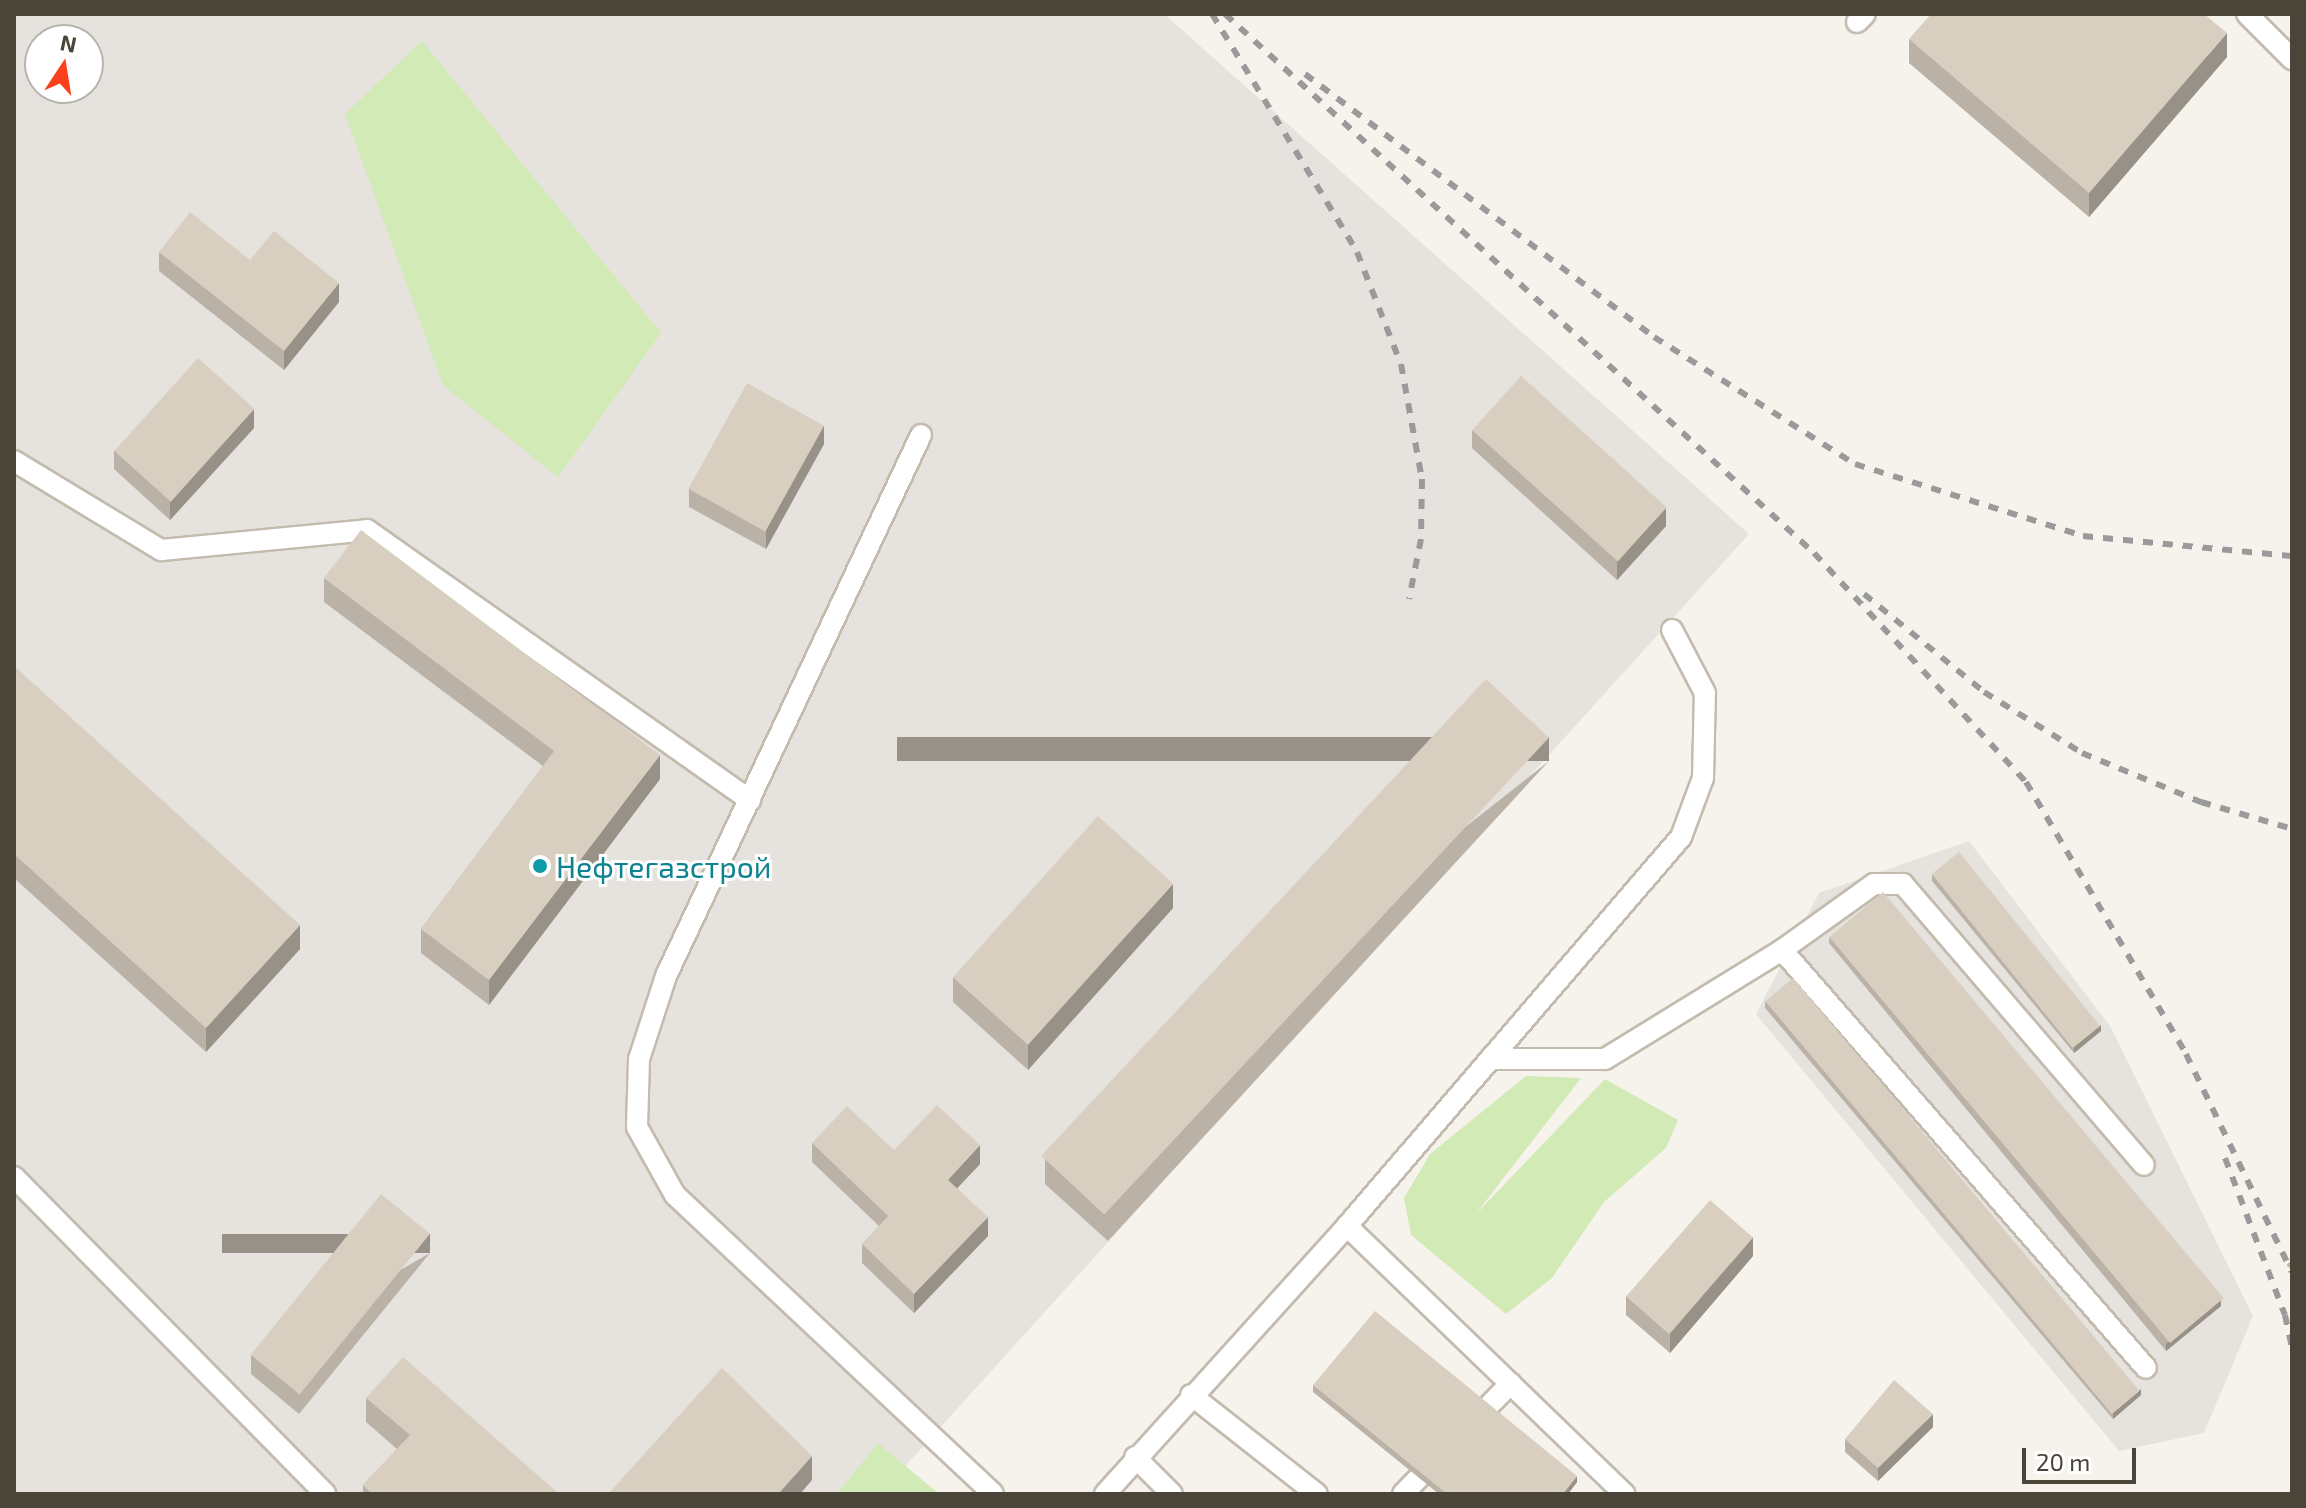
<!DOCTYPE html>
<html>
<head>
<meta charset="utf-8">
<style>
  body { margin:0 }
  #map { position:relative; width:2306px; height:1508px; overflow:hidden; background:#f6f3ec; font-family:"Exo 2",sans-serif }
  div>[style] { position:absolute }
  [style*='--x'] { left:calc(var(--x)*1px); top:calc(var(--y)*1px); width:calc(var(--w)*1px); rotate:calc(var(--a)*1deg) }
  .industrial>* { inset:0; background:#e6e2dd }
  .green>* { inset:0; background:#d2eab5 }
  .path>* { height:5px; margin-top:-2.5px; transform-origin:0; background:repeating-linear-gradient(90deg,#c4b79f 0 4px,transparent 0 8px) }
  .roads { filter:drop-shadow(2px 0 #c2bbae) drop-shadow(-2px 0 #c2bbae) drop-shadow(0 2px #c2bbae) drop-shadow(0 -2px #c2bbae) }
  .service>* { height:20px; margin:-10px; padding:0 10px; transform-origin:10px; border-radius:10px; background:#fff }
  .rail>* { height:6px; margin-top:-3px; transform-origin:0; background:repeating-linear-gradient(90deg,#9a9a9a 0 10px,transparent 0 20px) }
  .wall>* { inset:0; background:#bab2a6 }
  .shaded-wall>* { inset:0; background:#979187; transform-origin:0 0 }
  .building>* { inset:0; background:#d8cfc1; transform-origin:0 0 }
  .dots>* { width:22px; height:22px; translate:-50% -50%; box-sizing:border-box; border:4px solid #fff; border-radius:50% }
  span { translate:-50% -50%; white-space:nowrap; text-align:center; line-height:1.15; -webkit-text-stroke:6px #fff; paint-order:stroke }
  .culture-label { font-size:30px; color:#0d838f }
  .left { translate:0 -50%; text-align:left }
  .frame { position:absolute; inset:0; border:16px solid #4b4439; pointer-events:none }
  .north { position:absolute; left:24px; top:24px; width:80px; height:80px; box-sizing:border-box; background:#fff; border:2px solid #b7b4b0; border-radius:50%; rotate:12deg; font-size:22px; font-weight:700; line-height:32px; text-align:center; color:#4b4439 }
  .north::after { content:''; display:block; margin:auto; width:28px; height:36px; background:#fc3f1d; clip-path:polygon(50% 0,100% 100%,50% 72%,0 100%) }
  .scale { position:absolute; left:2022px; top:1448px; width:114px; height:36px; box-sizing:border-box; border:4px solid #4b4439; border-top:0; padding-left:10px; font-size:24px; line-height:28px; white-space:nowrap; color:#4b4439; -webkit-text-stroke:6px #fff; paint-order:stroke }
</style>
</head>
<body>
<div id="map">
  <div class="industrial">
    <i style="clip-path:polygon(evenodd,14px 14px,1164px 14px,1749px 534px,880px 1494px,14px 1494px,14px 14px,40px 40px,88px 40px,88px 88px,40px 88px,40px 40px)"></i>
    <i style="clip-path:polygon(1969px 841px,2110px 1026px,2253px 1316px,2204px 1433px,2119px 1451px,1756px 1014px,1819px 893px)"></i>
  </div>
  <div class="green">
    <i style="clip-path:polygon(422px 41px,661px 333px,558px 477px,443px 385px,345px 114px)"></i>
    <i style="clip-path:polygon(1526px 1076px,1581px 1078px,1475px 1215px,1605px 1079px,1678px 1120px,1666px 1148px,1604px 1202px,1552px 1278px,1506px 1314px,1411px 1235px,1404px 1198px,1430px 1154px)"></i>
    <i style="clip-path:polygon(878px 1443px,939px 1494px,837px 1494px)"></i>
  </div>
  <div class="path">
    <i style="--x:2288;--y:1263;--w:5;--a:37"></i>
  </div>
  <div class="roads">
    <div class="service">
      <i style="--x:2247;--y:14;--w:64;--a:45"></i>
      <i style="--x:1857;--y:22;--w:11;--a:-45"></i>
      <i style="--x:921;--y:435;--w:598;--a:115.24"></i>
      <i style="--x:666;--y:976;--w:87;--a:108"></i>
      <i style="--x:639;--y:1059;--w:68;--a:91.7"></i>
      <i style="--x:637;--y:1127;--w:78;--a:60.8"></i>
      <i style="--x:675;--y:1195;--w:436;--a:43.2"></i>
      <i style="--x:14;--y:461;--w:172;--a:31.2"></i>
      <i style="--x:161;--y:550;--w:207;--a:-5.5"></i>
      <i style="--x:367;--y:530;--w:469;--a:35.2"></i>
      <i style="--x:1782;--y:950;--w:554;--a:48.95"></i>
      <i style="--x:1490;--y:1059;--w:115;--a:0"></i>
      <i style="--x:1605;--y:1059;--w:208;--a:-31.6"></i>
      <i style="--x:1782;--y:950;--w:113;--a:-35.7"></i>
      <i style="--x:1874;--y:884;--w:29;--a:0"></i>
      <i style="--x:1903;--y:884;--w:370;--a:49.4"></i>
      <i style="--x:14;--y:1177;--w:444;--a:45.5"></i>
      <i style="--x:1347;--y:1226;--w:386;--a:44"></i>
      <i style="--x:1191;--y:1395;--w:160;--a:38.2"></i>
      <i style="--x:1473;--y:1422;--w:54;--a:-45.7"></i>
      <i style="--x:1135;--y:1457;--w:52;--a:45"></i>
      <i style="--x:1105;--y:1494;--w:361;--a:-47.9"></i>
      <i style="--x:1347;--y:1226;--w:513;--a:-49.35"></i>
      <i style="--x:1681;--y:837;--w:63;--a:-69.6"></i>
      <i style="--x:1703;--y:778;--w:85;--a:-88.7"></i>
      <i style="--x:1705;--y:693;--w:71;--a:-117.6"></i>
      <i style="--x:1403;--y:1494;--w:47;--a:-45.9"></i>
    </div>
  </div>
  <div class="rail">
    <i style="--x:1212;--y:14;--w:279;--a:58.6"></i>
    <i style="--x:1357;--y:252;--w:120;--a:68.6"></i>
    <i style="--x:1401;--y:364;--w:117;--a:79.7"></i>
    <i style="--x:1422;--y:479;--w:60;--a:91"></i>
    <i style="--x:1421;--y:539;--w:61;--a:101.3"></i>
    <i style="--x:1225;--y:14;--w:798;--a:42.46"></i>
    <i style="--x:1814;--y:553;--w:312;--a:47.2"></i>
    <i style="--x:2026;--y:782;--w:316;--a:59.5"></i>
    <i style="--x:2186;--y:1054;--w:242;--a:64.1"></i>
    <i style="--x:1305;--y:74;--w:437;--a:37"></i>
    <i style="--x:1654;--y:337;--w:238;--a:32.3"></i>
    <i style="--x:1855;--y:464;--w:239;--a:17.5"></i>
    <i style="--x:2083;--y:536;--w:210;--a:5.5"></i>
    <i style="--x:1864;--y:594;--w:155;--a:39.2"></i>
    <i style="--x:1984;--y:692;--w:115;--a:31.9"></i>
    <i style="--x:2082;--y:753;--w:129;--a:22.4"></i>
    <i style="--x:2201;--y:802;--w:95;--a:16.5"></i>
    <i style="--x:2225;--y:1158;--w:168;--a:69.1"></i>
    <i style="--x:2285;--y:1315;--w:34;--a:78"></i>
  </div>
  <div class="wall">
    <i style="clip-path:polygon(1909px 39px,2227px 57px,2089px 217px,1909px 63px)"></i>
    <i style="clip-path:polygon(159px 252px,250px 260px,339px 302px,284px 370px,159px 271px)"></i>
    <i style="clip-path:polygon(254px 428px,170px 520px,114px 469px,114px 451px)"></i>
    <i style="clip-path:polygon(1472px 430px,1666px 526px,1617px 580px,1472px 448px)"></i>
    <i style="clip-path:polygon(824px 444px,766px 549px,689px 507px,689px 489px)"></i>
    <i style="clip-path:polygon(324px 578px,660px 779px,489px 1005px,421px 953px,421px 929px,543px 766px,324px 602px)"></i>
    <i style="clip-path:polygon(14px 666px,300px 949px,206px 1052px,14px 878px)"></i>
    <i style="clip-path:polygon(1549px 761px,1108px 1241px,1045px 1184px,1045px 1159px)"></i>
    <i style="clip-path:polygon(1932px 874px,2101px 1031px,2074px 1053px,1932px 881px)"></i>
    <i style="clip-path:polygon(1173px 908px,1028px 1070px,953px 1002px,953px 978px)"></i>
    <i style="clip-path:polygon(1829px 937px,2221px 1306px,2166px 1351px,1829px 943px)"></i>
    <i style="clip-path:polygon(1765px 1001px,2141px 1395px,2113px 1419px,1765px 1008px)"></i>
    <i style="clip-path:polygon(812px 1143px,894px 1150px,980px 1164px,957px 1188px,988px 1236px,914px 1313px,862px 1263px,862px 1244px,879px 1226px,812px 1162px)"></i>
    <i style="clip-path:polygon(430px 1253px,299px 1414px,251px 1374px,251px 1355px)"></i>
    <i style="clip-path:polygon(1753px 1256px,1670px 1353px,1626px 1315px,1626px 1296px)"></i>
    <i style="clip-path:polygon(1313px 1385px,1577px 1482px,1568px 1494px,1439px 1494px,1313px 1392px)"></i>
    <i style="clip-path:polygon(366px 1398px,558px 1494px,363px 1494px,363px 1485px,397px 1449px,366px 1422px)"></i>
    <i style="clip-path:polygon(1933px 1427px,1878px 1481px,1845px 1452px,1845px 1439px)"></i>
  </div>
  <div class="shaded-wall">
    <i style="clip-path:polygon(2227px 33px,2227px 57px,2089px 217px,2089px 193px)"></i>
    <i style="clip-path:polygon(339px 283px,339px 302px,284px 370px,284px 351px)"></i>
    <i style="clip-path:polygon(254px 409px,254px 428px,170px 520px,170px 501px)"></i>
    <i style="clip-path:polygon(824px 425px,824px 444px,766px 549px,766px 530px)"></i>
    <i style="clip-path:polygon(1666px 508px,1666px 526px,1617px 580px,1617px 561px)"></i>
    <i style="left:1549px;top:737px;width:24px;height:652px;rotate:90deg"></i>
    <i style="clip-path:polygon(660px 755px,660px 779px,489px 1005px,489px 980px)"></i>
    <i style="clip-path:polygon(1173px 884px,1173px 908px,1028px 1070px,1028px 1045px)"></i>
    <i style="clip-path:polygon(300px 925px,300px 949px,206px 1052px,206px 1028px)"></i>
    <i style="clip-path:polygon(2101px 1025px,2101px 1031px,2074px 1053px,2074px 1047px)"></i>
    <i style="clip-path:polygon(980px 1145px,980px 1164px,948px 1198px,948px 1180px)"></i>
    <i style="clip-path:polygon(988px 1217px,988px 1236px,914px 1313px,914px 1294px)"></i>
    <i style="left:430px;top:1234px;width:19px;height:208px;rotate:90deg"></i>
    <i style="clip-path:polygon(1753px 1237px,1753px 1256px,1670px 1353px,1670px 1334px)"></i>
    <i style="clip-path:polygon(2221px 1300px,2221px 1306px,2166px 1351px,2166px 1344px)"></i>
    <i style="clip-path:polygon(2141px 1389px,2141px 1395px,2113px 1419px,2113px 1412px)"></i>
    <i style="clip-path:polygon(1933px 1414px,1933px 1427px,1878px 1481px,1878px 1468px)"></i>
    <i style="clip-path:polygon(812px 1456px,812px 1480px,800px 1494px,778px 1494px)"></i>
    <i style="clip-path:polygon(1577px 1476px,1577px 1482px,1568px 1494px,1563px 1494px)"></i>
  </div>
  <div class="building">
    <i style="clip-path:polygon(1931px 14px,2204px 14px,2227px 33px,2089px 193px,1909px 39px)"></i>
    <i style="clip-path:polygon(190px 212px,250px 260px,274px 231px,339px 283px,284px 351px,159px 252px)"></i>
    <i style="left:198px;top:358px;width:76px;height:125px;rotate:42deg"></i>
    <i style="left:1521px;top:376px;width:196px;height:73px;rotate:42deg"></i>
    <i style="left:747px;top:383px;width:88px;height:121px;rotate:29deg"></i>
    <i style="clip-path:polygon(361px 530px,660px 755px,489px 980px,421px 929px,554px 751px,324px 578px)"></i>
    <i style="clip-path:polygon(14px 666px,300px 925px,206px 1028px,14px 854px)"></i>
    <i style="left:1486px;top:679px;width:86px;height:652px;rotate:43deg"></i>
    <i style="left:1098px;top:816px;width:101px;height:217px;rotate:42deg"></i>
    <i style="left:1959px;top:852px;width:224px;height:35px;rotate:51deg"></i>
    <i style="left:1883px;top:892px;width:530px;height:70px;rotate:50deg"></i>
    <i style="left:1793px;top:978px;width:539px;height:36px;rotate:50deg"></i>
    <i style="clip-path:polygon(937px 1105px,980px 1145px,948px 1180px,988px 1217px,914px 1294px,862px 1244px,888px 1216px,812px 1143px,847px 1106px,894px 1150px)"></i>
    <i style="left:381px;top:1194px;width:63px;height:207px;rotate:39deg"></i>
    <i style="left:1710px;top:1200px;width:57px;height:128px;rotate:41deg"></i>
    <i style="clip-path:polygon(1375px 1311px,1577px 1476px,1563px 1494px,1447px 1494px,1313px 1385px)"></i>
    <i style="clip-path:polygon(403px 1357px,558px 1493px,557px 1494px,372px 1494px,363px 1485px,410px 1435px,366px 1398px)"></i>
    <i style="clip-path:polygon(722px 1368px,812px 1456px,778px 1494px,608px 1494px)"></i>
    <i style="clip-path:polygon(1894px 1380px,1933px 1414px,1878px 1468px,1845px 1439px)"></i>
  </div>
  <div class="dots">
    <i style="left:540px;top:866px;background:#0f9aa8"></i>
  </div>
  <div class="culture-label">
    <span class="left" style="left:556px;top:866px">Нефтегазстрой</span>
  </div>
  <div class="frame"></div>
  <div class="north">N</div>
  <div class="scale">20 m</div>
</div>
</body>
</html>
